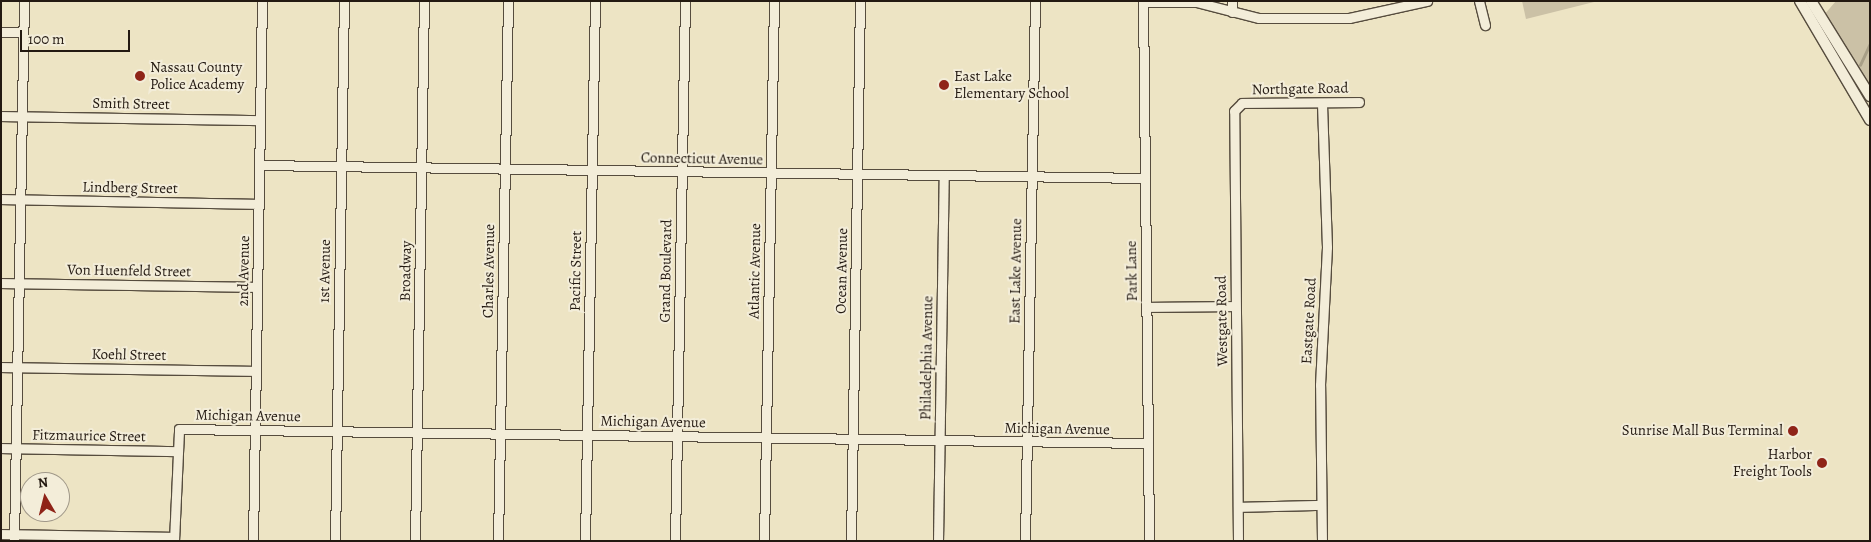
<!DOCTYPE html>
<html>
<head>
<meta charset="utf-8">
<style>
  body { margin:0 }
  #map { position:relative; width:1871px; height:542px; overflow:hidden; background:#ede4c4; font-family:Alegreya,serif }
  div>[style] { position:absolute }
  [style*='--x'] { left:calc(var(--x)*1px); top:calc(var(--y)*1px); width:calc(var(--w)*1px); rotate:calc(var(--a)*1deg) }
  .green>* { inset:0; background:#cbc1a6 }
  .stream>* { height:2.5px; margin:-1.25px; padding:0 1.25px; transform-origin:1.25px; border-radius:1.25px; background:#a89f87 }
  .roads { filter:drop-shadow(1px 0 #564c3e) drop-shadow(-1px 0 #564c3e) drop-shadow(0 1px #564c3e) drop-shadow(0 -1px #564c3e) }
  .minor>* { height:9px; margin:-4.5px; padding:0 4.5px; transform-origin:4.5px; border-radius:4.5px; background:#f3edd9 }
  .tertiary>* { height:10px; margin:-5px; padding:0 5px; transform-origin:5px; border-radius:5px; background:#f3edd9 }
  .dots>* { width:14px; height:14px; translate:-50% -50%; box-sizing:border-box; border:2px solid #f3edd9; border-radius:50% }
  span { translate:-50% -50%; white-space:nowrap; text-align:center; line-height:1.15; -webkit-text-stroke:4px #f3edd9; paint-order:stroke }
  .poi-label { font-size:15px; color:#231911 }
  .left { translate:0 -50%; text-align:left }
  .right { translate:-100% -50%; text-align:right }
  .street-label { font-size:15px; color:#231911 }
  .frame { position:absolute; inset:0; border:2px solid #231911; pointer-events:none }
  .north { position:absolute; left:20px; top:472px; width:50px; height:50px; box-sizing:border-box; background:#f3edd9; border:1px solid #a09889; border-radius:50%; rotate:352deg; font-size:14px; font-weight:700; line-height:20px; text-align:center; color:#231911 }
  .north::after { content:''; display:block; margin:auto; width:18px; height:22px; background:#8f2418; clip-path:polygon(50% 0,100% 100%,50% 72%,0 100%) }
  .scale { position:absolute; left:20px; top:30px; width:110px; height:22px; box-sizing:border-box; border:2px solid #231911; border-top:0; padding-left:6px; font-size:15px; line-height:18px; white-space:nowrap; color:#231911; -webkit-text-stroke:4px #f3edd9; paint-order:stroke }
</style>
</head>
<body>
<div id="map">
  <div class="green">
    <i style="clip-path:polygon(1522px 1px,1598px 1px,1526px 19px)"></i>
    <i style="clip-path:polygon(1836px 1px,1870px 1px,1870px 86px,1824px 15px)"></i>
  </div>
  <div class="stream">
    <i style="--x:1860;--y:65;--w:23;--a:-65"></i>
  </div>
  <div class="roads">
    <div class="minor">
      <i style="--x:1143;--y:1;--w:540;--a:89.36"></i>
      <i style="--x:1232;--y:1;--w:11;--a:90"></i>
      <i style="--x:1479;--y:1;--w:25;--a:76"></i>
      <i style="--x:1143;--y:2;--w:53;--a:0"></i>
      <i style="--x:1196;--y:2;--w:65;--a:14.3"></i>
      <i style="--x:1259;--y:18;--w:90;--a:0"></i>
      <i style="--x:1349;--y:18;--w:80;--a:-12.3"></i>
      <i style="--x:1;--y:32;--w:22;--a:0"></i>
      <i style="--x:1;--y:116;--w:259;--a:0.9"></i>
      <i style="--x:259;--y:165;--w:886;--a:0.84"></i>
      <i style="--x:1;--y:199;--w:257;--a:1.1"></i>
      <i style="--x:1;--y:283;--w:256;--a:0.9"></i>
      <i style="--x:1146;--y:307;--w:89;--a:-0.6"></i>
      <i style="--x:1;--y:367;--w:255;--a:0.9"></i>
      <i style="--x:1;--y:448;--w:175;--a:1"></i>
      <i style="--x:1238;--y:507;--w:83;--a:-1.4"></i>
      <i style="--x:1;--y:534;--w:173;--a:1"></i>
      <i style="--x:14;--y:541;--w:540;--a:-88.94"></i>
      <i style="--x:174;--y:541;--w:112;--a:-87.4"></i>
      <i style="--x:179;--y:429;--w:969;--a:0.83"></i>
      <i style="--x:253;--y:541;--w:540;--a:-89.05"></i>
      <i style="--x:335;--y:541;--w:540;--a:-89.05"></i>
      <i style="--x:415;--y:541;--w:540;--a:-89.05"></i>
      <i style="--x:498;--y:541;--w:540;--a:-88.94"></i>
      <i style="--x:585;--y:541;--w:540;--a:-88.94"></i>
      <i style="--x:675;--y:541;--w:540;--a:-88.94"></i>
      <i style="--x:764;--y:541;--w:540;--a:-88.94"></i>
      <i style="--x:851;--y:541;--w:540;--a:-89.05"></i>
      <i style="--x:938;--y:541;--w:365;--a:-89.1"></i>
      <i style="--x:1025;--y:541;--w:540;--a:-88.94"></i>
      <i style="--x:1238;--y:541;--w:430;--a:-90.5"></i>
      <i style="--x:1234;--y:111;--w:11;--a:-45"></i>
      <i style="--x:1242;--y:103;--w:117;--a:-0.5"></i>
      <i style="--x:1322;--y:541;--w:156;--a:-90.7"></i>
      <i style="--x:1320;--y:385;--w:138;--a:-87.1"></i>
      <i style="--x:1327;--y:247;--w:144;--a:-92"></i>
    </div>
    <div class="tertiary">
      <i style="--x:1800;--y:1;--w:138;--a:59.5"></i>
      <i style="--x:1811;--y:1;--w:112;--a:58.2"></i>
    </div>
  </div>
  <div class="dots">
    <i style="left:140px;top:76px;background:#8f2418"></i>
    <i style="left:944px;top:85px;background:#8f2418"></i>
    <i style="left:1793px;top:431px;background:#8f2418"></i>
    <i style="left:1822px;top:463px;background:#8f2418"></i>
  </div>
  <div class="poi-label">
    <span class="left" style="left:150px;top:76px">Nassau County<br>Police Academy</span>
    <span class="left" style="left:954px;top:85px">East Lake<br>Elementary School</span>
    <span class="right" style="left:1783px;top:431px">Sunrise Mall Bus Terminal</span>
    <span class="right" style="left:1812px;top:463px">Harbor<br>Freight Tools</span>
  </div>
  <div class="street-label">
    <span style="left:1300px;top:89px;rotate:-1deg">Northgate Road</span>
    <span style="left:131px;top:104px;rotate:1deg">Smith Street</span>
    <span style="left:702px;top:159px;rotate:1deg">Connecticut Avenue</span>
    <span style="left:130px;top:188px;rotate:1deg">Lindberg Street</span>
    <span style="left:129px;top:271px;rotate:1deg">Von Huenfeld Street</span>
    <span style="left:244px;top:271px;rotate:-89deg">2nd Avenue</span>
    <span style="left:325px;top:271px;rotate:-89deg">1st Avenue</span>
    <span style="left:406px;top:271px;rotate:-89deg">Broadway</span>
    <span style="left:489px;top:271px;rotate:-89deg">Charles Avenue</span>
    <span style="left:576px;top:271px;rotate:-89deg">Pacific Street</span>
    <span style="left:666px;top:271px;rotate:-89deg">Grand Boulevard</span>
    <span style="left:755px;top:271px;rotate:-89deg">Atlantic Avenue</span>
    <span style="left:842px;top:271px;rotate:-89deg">Ocean Avenue</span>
    <span style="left:1016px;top:271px;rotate:-89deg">East Lake Avenue</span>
    <span style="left:1132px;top:271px;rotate:-91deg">Park Lane</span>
    <span style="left:1222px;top:321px;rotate:-91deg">Westgate Road</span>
    <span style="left:1309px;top:321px;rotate:-87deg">Eastgate Road</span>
    <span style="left:129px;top:355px;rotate:1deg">Koehl Street</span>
    <span style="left:927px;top:358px;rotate:-89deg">Philadelphia Avenue</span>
    <span style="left:248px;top:416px;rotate:1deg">Michigan Avenue</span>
    <span style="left:653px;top:422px;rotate:1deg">Michigan Avenue</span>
    <span style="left:1057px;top:429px;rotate:1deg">Michigan Avenue</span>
    <span style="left:89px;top:436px;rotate:1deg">Fitzmaurice Street</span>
  </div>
  <div class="frame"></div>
  <div class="north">N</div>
  <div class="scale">100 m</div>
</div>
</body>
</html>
